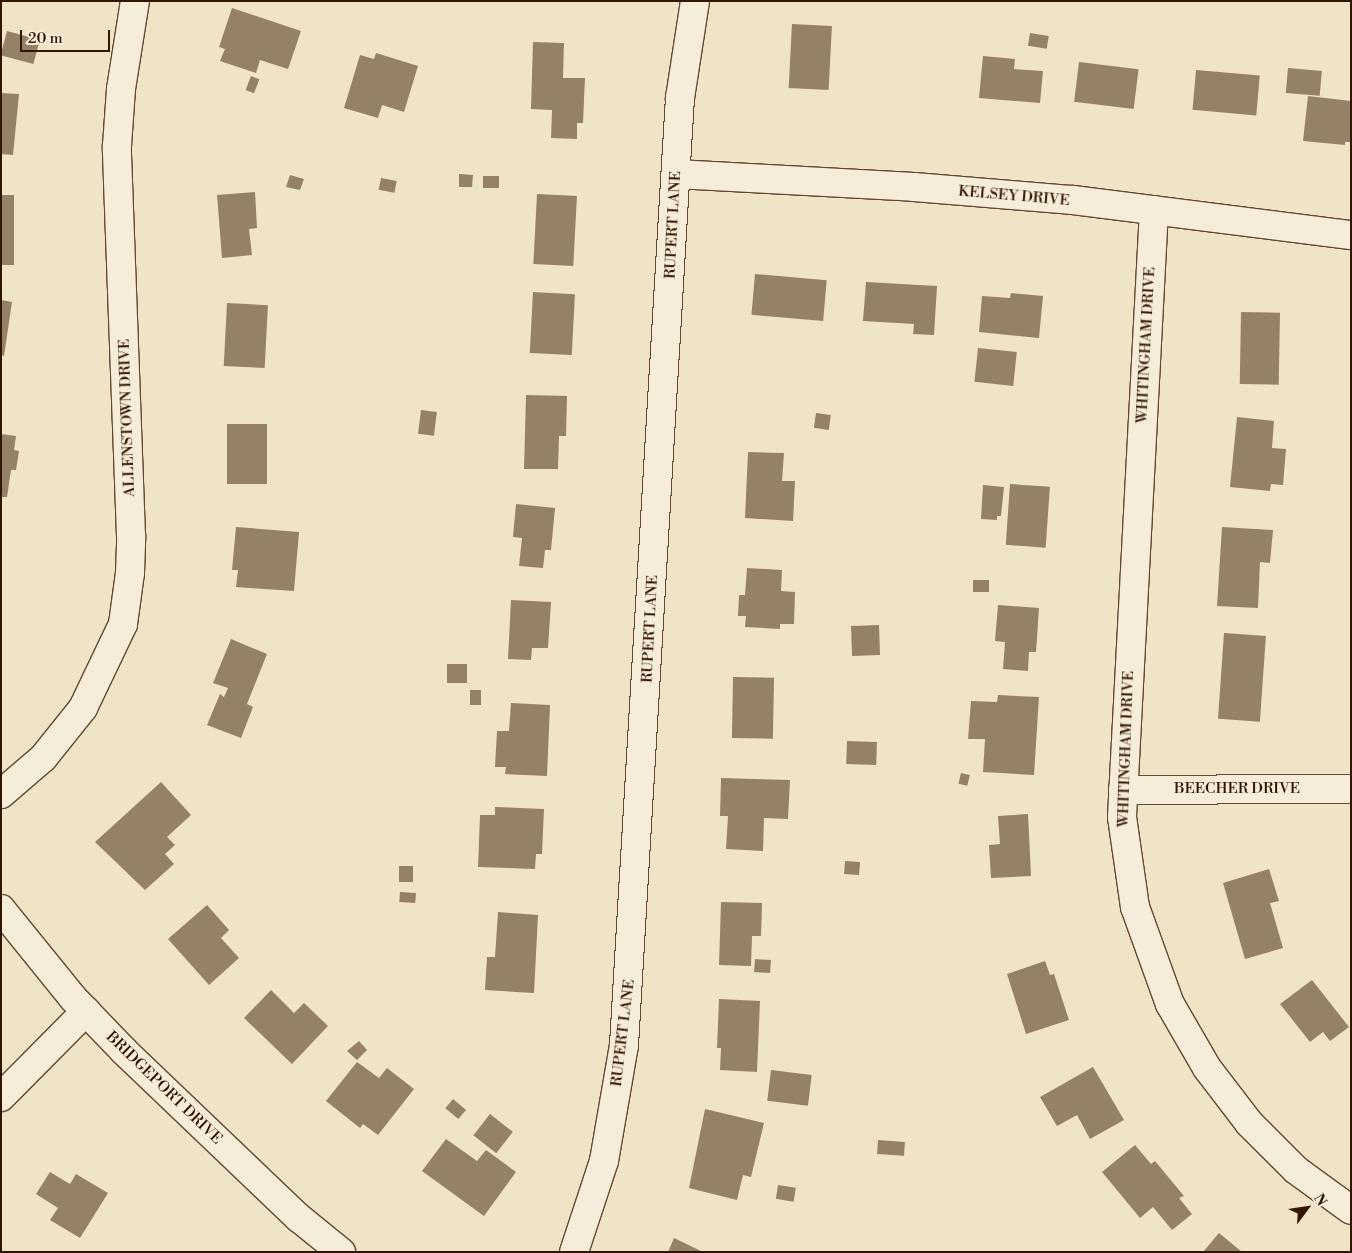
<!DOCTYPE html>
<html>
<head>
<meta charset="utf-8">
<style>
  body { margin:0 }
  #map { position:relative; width:1352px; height:1253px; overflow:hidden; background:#f0e4c6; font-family:"Libre Bodoni",serif }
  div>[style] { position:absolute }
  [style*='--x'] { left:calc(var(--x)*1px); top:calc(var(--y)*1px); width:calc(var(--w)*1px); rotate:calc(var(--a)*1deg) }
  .building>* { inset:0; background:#958167; transform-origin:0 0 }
  .roads { filter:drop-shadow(1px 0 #624932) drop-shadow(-1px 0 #624932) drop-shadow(0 1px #624932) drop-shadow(0 -1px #624932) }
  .minor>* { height:28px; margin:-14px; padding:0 14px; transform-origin:14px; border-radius:14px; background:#f5edda }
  span { translate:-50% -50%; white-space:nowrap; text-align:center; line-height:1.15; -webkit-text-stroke:4.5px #f5edda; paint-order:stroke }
  .street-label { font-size:15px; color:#321500 }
  .frame { position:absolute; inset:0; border:2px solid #321500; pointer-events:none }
  .north { position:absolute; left:1282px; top:1183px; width:50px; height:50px; -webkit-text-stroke:4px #f5edda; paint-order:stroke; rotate:59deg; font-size:14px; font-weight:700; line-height:20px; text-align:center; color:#321500 }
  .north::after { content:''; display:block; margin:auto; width:18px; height:22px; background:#321500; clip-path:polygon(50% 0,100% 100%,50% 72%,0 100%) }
  .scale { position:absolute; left:20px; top:30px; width:90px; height:22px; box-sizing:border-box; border:2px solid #321500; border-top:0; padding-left:6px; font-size:15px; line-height:18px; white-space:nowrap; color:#321500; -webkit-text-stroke:4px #f5edda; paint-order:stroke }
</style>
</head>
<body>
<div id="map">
  <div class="building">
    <i style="clip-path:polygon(232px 8px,301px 31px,288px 69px,260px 60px,256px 73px,220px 61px,225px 49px,219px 47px)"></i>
    <i style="left:792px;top:24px;width:40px;height:64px;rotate:3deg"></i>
    <i style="left:7px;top:31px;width:34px;height:25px;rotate:15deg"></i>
    <i style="left:1030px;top:33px;width:19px;height:13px;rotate:9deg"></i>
    <i style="clip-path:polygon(533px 42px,564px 43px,563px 78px,585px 78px,583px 123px,577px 123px,577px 139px,551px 138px,552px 110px,531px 109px)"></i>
    <i style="clip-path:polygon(376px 53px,418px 66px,404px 112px,382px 105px,378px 118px,344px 108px,360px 55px,374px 59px)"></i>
    <i style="clip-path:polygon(983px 56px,1015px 59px,1014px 69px,1043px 71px,1040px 103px,979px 98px)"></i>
    <i style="left:1079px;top:62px;width:60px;height:40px;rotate:7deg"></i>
    <i style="left:1288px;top:68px;width:34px;height:25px;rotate:5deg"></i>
    <i style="left:1196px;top:70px;width:64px;height:40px;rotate:5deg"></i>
    <i style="left:251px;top:76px;width:9px;height:15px;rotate:21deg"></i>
    <i style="clip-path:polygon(1px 93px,19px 94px,13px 155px,1px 154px)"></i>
    <i style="clip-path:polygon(1308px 96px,1351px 101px,1351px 142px,1345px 142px,1345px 145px,1303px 141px)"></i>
    <i style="clip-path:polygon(459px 174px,473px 175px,472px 187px,459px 187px)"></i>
    <i style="clip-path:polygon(290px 175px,304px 179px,300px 190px,286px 187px)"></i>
    <i style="left:483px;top:176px;width:16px;height:12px"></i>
    <i style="left:381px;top:178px;width:16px;height:12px;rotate:11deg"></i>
    <i style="clip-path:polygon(255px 192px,257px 228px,249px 229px,252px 255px,222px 258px,217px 195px)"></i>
    <i style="left:537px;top:194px;width:40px;height:70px;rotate:3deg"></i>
    <i style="left:1px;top:195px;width:13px;height:70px"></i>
    <i style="left:755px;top:274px;width:72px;height:41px;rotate:5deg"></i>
    <i style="clip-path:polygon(866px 282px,937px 286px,934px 335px,913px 334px,914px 324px,863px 321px)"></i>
    <i style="left:533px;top:292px;width:42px;height:61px;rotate:3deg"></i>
    <i style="clip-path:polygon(1011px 293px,1043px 296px,1039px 338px,979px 332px,982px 296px,1010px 298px)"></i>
    <i style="clip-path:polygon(1px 300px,12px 302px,4px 356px,1px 355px)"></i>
    <i style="left:227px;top:303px;width:41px;height:63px;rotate:3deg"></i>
    <i style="left:1241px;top:312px;width:39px;height:72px;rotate:1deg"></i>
    <i style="left:978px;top:348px;width:39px;height:34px;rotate:6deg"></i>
    <i style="clip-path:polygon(526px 395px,567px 396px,566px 436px,559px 436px,558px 469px,524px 469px)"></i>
    <i style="left:421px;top:410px;width:16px;height:24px;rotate:7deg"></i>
    <i style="left:816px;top:413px;width:15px;height:15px;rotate:8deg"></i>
    <i style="clip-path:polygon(1237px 417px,1274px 421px,1272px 448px,1286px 449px,1283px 485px,1271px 484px,1270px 491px,1230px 487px)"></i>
    <i style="left:227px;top:424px;width:40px;height:60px"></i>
    <i style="clip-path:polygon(1px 434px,16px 436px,14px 450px,19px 451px,16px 470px,11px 470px,7px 497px,1px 497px)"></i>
    <i style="clip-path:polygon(748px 452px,784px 453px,782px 481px,795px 481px,793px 521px,745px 518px)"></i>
    <i style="left:1010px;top:484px;width:40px;height:61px;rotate:4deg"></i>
    <i style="clip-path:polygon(983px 485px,1004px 487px,1001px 516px,997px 516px,997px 520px,981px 519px)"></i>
    <i style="clip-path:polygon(516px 504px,555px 508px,551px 550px,545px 550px,543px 568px,519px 566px,522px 538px,513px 537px)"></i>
    <i style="clip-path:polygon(236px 527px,299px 532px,294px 591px,236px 587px,238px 570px,232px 570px)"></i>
    <i style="clip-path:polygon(1222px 527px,1273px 530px,1270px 563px,1260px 562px,1258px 608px,1217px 606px)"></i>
    <i style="clip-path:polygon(747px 568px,782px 570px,781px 591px,795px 592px,794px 624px,780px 624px,780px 629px,745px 627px,746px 616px,738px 616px,739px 595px,745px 595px)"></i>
    <i style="left:973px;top:580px;width:16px;height:12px"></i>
    <i style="clip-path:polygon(511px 600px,551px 602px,548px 648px,532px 648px,531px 660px,508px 659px)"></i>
    <i style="clip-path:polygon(998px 605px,1039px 608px,1036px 652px,1029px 652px,1028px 671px,1003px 669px,1005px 642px,995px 641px)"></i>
    <i style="left:879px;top:625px;width:30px;height:28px;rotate:88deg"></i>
    <i style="left:1224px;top:633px;width:42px;height:86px;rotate:4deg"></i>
    <i style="clip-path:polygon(231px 639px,267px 654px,247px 704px,253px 707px,241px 738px,207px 725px,220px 694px,224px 697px,228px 688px,213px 683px)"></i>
    <i style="left:447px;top:664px;width:20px;height:19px"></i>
    <i style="left:733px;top:677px;width:41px;height:61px;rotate:1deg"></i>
    <i style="left:470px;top:690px;width:11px;height:15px"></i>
    <i style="clip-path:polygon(998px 695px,1039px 697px,1034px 775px,983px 772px,985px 739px,968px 739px,971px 701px,997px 702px)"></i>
    <i style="clip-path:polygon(511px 703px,550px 705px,547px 776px,505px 774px,506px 767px,495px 767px,497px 731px,509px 731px)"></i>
    <i style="left:847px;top:741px;width:30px;height:23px;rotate:2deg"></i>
    <i style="left:961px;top:773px;width:9px;height:11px;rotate:13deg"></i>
    <i style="clip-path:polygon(721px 778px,790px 780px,788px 819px,764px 818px,763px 851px,726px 849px,728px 816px,720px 816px)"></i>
    <i style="clip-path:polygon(161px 782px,191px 815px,167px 837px,175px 845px,165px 854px,174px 864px,145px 890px,95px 842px)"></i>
    <i style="clip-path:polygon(495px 807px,544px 809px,542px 854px,536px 854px,535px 869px,478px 867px,480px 815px,495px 815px)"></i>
    <i style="clip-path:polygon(1028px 814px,1031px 876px,991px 878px,989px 845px,1000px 844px,998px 816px)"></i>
    <i style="left:845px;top:861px;width:15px;height:13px;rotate:4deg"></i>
    <i style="left:399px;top:866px;width:14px;height:16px"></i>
    <i style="clip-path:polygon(1269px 869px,1279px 901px,1270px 903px,1283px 948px,1245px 959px,1223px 883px)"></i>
    <i style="left:400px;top:892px;width:16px;height:10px;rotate:4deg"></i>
    <i style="clip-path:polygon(721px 902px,762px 903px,761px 936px,752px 936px,751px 966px,719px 965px)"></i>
    <i style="clip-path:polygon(207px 905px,229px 930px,221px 938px,239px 958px,209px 985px,168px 939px)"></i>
    <i style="clip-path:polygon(498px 912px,538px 915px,534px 993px,485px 990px,487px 957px,495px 957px)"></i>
    <i style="left:755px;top:959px;width:16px;height:13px;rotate:4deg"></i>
    <i style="clip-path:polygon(1045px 961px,1050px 975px,1054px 974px,1069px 1020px,1026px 1034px,1007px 974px)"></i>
    <i style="clip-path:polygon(1312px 980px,1349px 1027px,1330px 1041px,1323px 1032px,1310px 1042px,1280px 1004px)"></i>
    <i style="clip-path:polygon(271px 990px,294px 1013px,304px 1003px,328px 1026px,292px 1064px,244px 1018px)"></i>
    <i style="clip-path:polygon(719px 999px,760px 1001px,757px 1072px,720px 1070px,721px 1048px,717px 1048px)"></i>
    <i style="clip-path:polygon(359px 1041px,367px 1050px,357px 1060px,347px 1051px)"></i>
    <i style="clip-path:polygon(357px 1062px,379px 1078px,387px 1068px,414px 1089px,378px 1135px,363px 1124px,360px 1128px,326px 1101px)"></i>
    <i style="clip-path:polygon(1093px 1067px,1124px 1120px,1090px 1139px,1077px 1115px,1057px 1126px,1040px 1097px)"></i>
    <i style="left:771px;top:1070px;width:41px;height:31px;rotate:7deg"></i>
    <i style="left:453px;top:1099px;width:17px;height:12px;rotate:40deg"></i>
    <i style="clip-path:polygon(705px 1109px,764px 1123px,751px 1177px,743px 1175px,737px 1200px,689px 1188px)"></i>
    <i style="left:490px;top:1114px;width:29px;height:27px;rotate:38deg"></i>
    <i style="clip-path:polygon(446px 1139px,477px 1161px,486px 1150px,516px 1172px,484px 1216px,422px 1171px)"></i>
    <i style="left:878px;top:1140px;width:27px;height:14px;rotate:4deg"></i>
    <i style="clip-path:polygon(1135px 1145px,1151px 1164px,1155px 1161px,1184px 1196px,1179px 1198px,1192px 1214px,1172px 1230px,1153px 1207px,1140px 1218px,1102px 1172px)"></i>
    <i style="clip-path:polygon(50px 1172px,70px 1184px,76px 1174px,108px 1193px,80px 1238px,50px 1220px,58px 1208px,36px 1194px)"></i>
    <i style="left:778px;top:1185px;width:18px;height:14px;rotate:9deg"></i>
    <i style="clip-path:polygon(1219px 1233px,1242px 1252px,1203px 1252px)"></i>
    <i style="clip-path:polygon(674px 1238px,703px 1252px,668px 1252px)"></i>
  </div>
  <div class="roads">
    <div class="minor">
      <i style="--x:676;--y:174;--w:238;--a:3.1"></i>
      <i style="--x:914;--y:187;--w:160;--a:4.7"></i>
      <i style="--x:1073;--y:200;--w:280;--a:7.2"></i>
      <i style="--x:1154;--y:210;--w:608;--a:93.02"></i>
      <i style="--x:1122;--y:817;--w:91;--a:81.8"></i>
      <i style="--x:1135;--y:907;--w:103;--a:70.2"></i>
      <i style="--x:1170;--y:1004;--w:74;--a:60"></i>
      <i style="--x:1207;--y:1068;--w:69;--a:52.6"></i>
      <i style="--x:1249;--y:1123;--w:66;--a:45"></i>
      <i style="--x:1296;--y:1170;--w:68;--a:36"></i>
      <i style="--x:1123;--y:790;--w:228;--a:-0.3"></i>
      <i style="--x:1;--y:794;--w:55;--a:-40.6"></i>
      <i style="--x:43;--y:758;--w:64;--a:-51.3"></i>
      <i style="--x:83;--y:708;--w:93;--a:-64.5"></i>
      <i style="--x:123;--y:624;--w:51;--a:-82.2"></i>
      <i style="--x:130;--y:573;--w:37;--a:-88"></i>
      <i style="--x:131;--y:536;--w:390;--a:-92.1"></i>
      <i style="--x:117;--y:146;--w:57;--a:-86"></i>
      <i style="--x:121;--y:89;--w:89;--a:-81"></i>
      <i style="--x:1;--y:909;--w:114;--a:51"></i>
      <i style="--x:73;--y:998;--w:74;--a:46.1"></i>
      <i style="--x:124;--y:1051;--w:242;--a:43.7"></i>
      <i style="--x:299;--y:1218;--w:54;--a:39"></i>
      <i style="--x:1;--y:1097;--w:121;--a:-45.3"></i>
      <i style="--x:574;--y:1252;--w:96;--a:-71.8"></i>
      <i style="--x:604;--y:1161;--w:118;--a:-80.2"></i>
      <i style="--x:624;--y:1045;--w:949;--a:-86.62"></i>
      <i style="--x:680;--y:98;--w:98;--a:-81.2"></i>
    </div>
  </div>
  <div class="street-label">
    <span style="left:1014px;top:196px;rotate:5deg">KELSEY DRIVE</span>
    <span style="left:673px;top:225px;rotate:-87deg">RUPERT LANE</span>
    <span style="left:1146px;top:345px;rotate:-87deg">WHITINGHAM DRIVE</span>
    <span style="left:127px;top:418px;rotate:-92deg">ALLENSTOWN DRIVE</span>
    <span style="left:650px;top:629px;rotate:-87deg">RUPERT LANE</span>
    <span style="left:1126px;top:749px;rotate:-88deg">WHITINGHAM DRIVE</span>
    <span style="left:1237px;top:789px">BEECHER DRIVE</span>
    <span style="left:623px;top:1033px;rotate:-83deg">RUPERT LANE</span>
    <span style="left:164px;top:1088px;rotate:44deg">BRIDGEPORT DRIVE</span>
  </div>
  <div class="frame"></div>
  <div class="north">N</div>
  <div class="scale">20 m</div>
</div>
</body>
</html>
